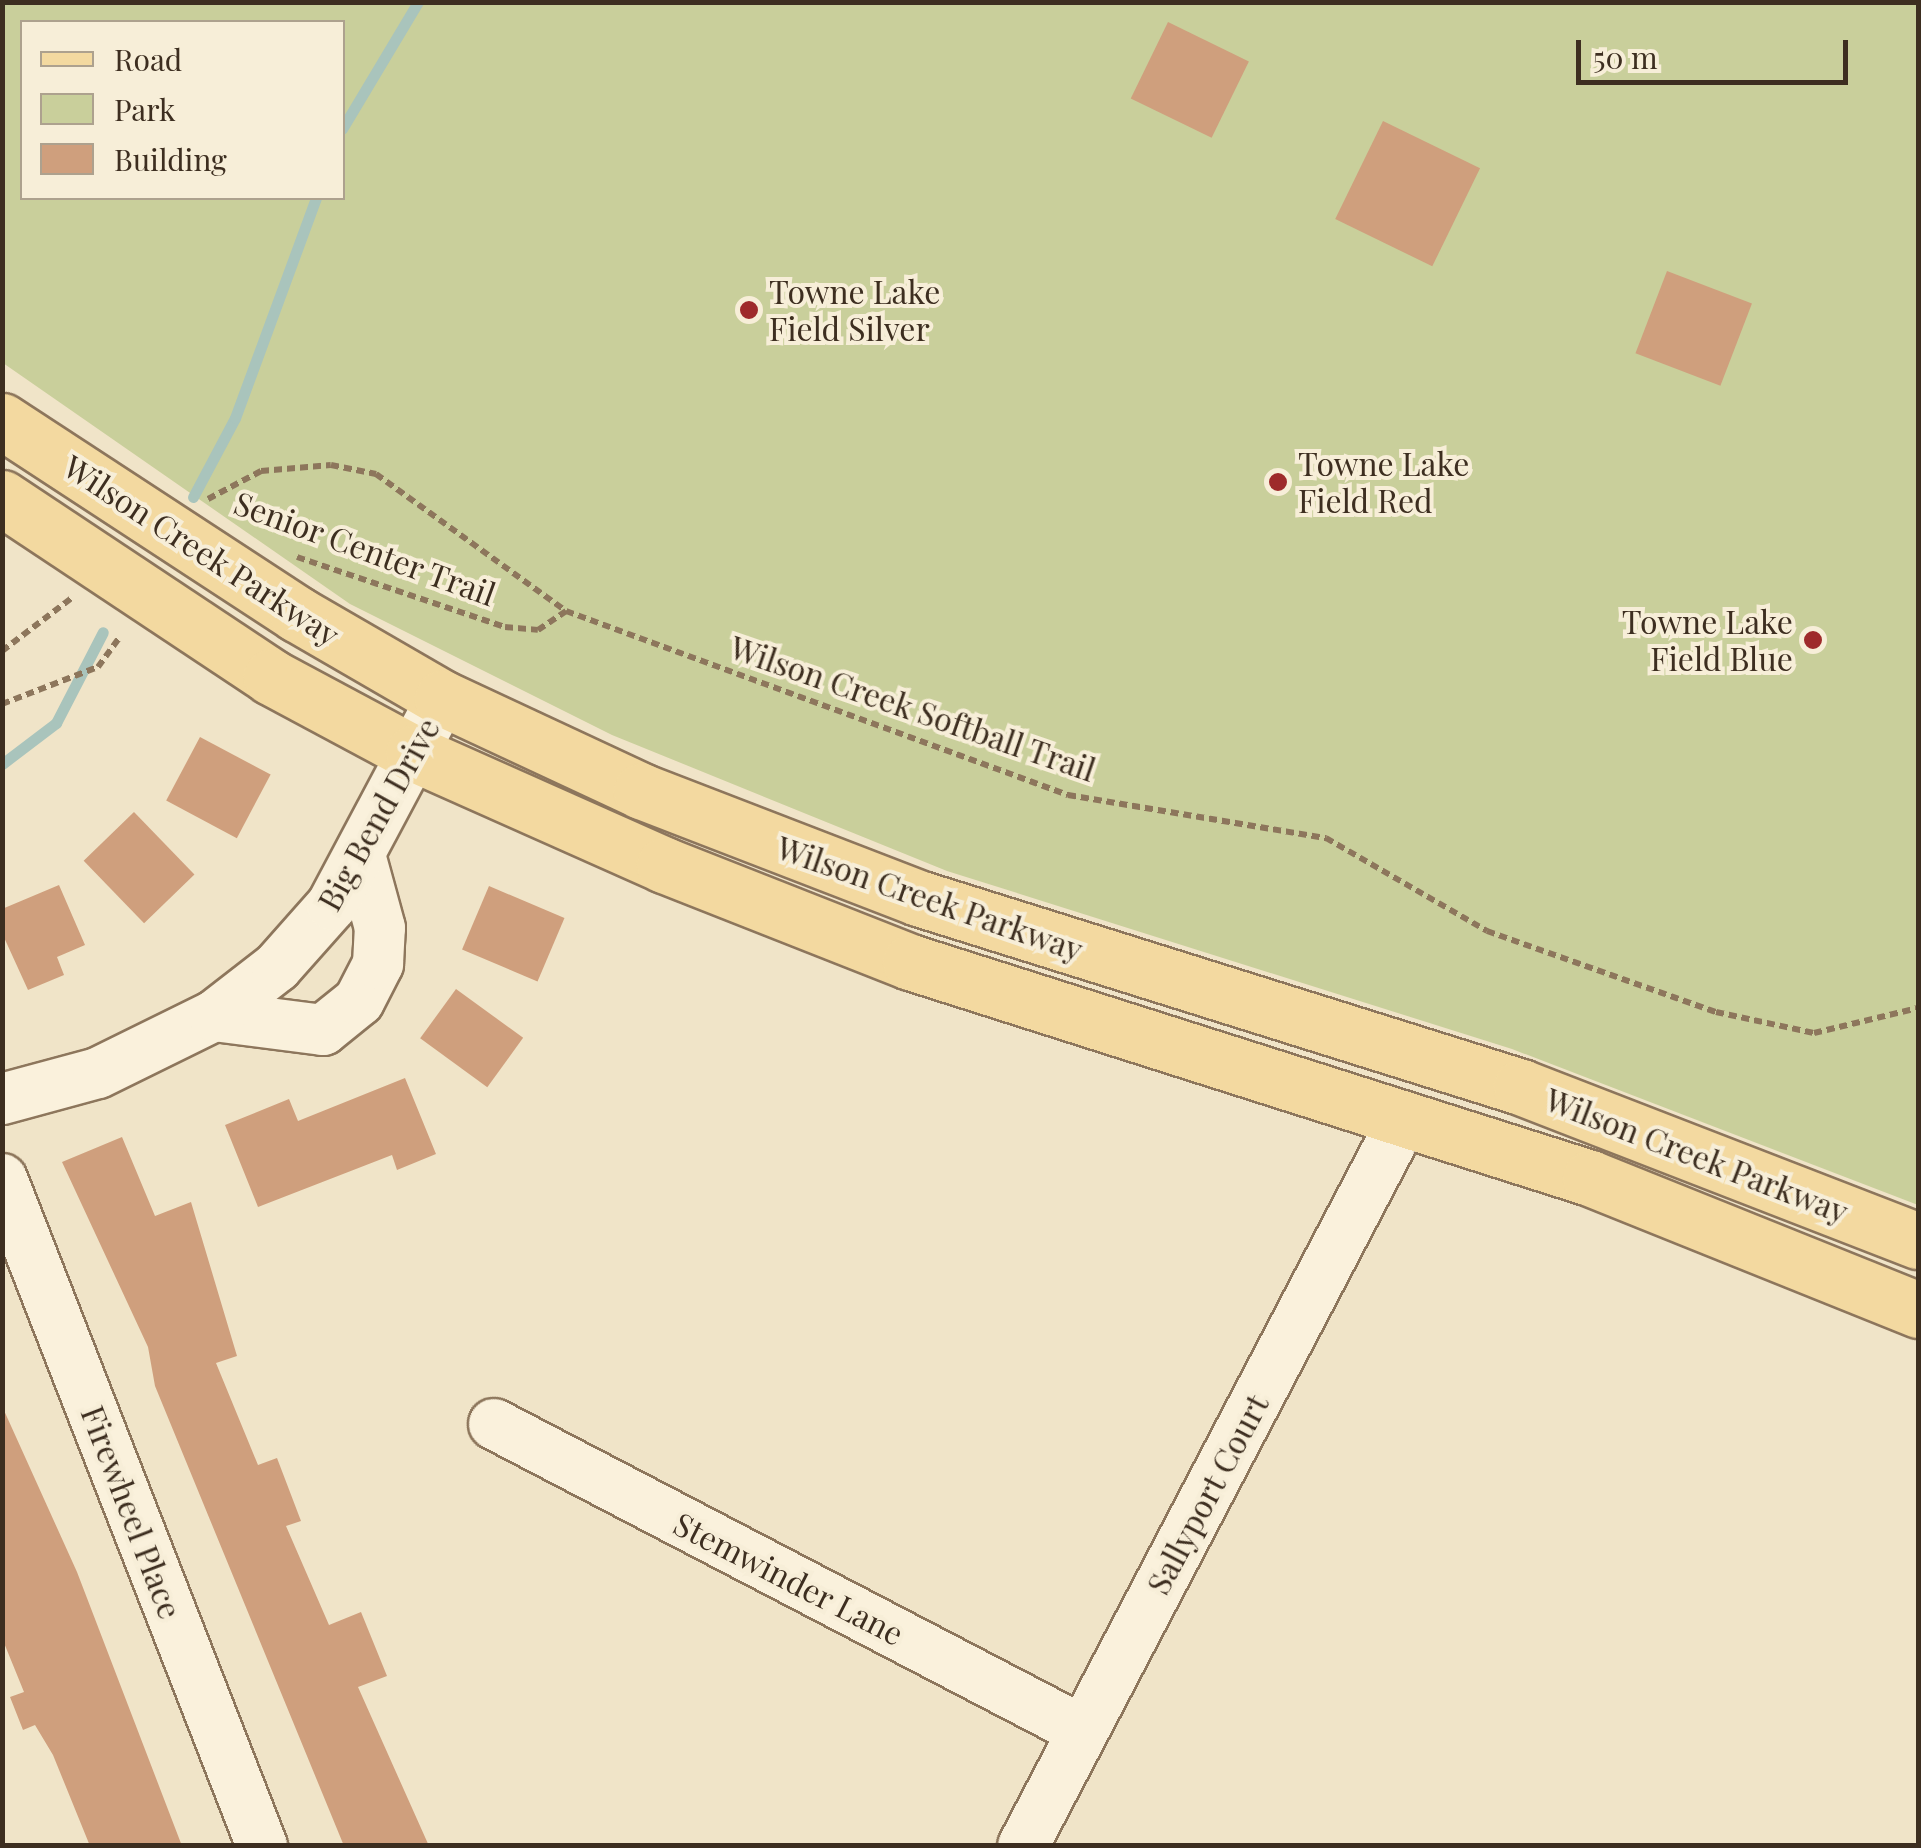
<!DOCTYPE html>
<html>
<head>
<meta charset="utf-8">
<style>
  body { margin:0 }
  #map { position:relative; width:1921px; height:1848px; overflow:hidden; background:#f0e4c8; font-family:"Playfair Display",serif }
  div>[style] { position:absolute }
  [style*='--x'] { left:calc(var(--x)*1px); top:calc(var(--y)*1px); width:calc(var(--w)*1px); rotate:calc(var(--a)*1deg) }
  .green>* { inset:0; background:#c9cf9b }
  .stream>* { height:11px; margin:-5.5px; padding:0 5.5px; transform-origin:5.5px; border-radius:5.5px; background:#a9c4bc }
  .building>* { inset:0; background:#cf9f7d; transform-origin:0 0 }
  .path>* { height:6px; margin-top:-3px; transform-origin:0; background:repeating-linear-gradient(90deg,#8d765c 0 8px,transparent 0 13px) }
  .roads { filter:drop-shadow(2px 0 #8d765c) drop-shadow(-2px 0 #8d765c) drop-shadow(0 2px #8d765c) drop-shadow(0 -2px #8d765c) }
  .minor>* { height:50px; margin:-25px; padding:0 25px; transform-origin:25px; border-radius:25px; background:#faf1dc }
  .major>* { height:55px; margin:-27.5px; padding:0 27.5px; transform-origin:27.5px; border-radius:27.5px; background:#f3d9a0 }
  .dots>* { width:28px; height:28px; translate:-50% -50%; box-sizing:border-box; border:5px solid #f7eed8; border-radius:50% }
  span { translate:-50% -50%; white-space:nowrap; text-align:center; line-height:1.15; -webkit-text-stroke:8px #f7eed8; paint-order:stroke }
  .poi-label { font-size:32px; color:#3d2e20 }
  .left { translate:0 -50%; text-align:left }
  .right { translate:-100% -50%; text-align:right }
  .street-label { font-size:32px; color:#3d2e20 }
  .frame { position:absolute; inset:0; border:5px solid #3d2e20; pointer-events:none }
  .legend { position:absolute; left:20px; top:20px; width:325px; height:180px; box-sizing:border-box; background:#f7eed8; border:2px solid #ada18e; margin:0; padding:12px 18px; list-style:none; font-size:30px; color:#3d2e20 }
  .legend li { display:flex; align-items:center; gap:20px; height:50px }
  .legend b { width:50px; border:2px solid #ada18e }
  .scale { position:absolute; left:1576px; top:40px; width:272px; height:45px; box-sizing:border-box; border:5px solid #3d2e20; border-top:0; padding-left:12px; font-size:30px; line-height:35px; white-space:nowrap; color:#3d2e20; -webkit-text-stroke:8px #f7eed8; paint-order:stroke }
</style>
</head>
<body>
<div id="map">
  <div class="green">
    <i style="clip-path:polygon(evenodd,3px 3px,1918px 3px,1918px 1205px,1512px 1049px,947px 871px,612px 735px,350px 604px,3px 363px,3px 3px,22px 22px,342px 22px,342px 198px,22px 198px,22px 22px)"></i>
  </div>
  <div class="stream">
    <i style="--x:342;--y:129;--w:148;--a:-59.1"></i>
    <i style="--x:193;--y:497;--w:89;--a:-62"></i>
    <i style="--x:235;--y:418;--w:234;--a:-69.8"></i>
    <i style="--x:2;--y:764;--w:68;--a:-37.2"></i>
    <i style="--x:56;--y:723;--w:102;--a:-62.7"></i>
  </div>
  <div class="building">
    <i style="left:1168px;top:22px;width:90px;height:85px;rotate:26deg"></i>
    <i style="left:1383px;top:121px;width:108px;height:109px;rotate:26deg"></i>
    <i style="left:1667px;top:271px;width:91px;height:88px;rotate:21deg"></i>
    <i style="left:200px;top:737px;width:80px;height:72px;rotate:28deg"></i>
    <i style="left:134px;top:812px;width:87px;height:70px;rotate:46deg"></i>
    <i style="clip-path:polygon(59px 885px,85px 945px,57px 957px,64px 975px,28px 990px,2px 933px,2px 909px)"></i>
    <i style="left:489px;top:886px;width:82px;height:69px;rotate:23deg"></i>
    <i style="left:456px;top:989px;width:83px;height:61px;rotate:36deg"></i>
    <i style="clip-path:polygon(405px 1078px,436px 1154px,397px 1170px,392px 1155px,258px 1207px,225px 1125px,289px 1099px,298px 1121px)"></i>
    <i style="clip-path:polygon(122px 1137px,155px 1216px,191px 1202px,237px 1356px,216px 1363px,258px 1465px,277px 1458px,301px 1521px,286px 1526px,329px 1625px,361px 1612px,387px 1676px,358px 1687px,429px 1846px,344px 1846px,155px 1386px,148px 1347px,62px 1162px)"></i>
    <i style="clip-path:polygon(2px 1406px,77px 1572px,182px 1846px,90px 1846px,53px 1755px,35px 1725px,23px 1730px,10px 1697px,24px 1692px,2px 1638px)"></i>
  </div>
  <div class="path">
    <i style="--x:208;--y:499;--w:60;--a:-27.8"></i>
    <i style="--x:261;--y:471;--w:70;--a:-4.9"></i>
    <i style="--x:331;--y:465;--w:46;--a:11.3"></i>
    <i style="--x:376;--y:474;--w:234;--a:35.8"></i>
    <i style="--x:566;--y:611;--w:535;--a:20.13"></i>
    <i style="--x:1068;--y:795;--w:262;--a:9.5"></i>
    <i style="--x:1326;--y:838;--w:186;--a:30"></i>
    <i style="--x:1487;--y:931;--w:243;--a:19.5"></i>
    <i style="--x:1716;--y:1012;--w:100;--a:12.1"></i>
    <i style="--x:1814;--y:1033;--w:107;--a:-13.5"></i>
    <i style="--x:297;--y:557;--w:219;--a:18.6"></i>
    <i style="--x:505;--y:627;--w:33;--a:5"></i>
    <i style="--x:538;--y:630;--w:34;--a:-34"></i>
    <i style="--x:2;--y:651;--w:89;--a:-37.3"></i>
    <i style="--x:2;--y:704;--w:103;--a:-21.1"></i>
    <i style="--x:98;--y:667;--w:36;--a:-54"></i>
  </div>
  <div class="roads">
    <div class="minor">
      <i style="--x:214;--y:1016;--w:110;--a:7.3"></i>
      <i style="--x:323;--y:1030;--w:46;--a:-38.9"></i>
      <i style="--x:359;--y:1001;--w:42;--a:-62.8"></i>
      <i style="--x:378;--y:964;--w:36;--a:-87"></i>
      <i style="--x:380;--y:928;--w:76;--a:-105.3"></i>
      <i style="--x:2;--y:1099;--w:99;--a:-15.2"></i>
      <i style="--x:98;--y:1073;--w:129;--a:-26.2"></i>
      <i style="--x:214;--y:1016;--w:80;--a:-37.9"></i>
      <i style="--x:277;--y:967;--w:83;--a:-48.4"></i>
      <i style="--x:332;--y:905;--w:234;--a:-62"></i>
      <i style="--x:2;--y:1179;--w:716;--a:68.7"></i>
      <i style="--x:494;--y:1424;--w:664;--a:27.53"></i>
      <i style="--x:1023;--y:1846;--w:793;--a:-62.37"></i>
    </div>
    <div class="major">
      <i style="--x:2;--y:421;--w:353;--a:33.2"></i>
      <i style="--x:297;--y:614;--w:168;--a:30.1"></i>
      <i style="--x:442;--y:698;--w:220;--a:25"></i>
      <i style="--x:641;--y:791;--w:297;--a:21.1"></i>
      <i style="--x:918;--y:898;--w:632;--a:17.4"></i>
      <i style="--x:1521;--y:1087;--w:426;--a:21.2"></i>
      <i style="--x:2;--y:498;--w:323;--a:33.6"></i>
      <i style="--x:271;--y:677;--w:161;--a:28.2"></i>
      <i style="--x:413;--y:753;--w:275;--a:24"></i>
      <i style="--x:664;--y:865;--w:264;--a:21.5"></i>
      <i style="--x:910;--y:962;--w:713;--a:17.62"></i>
      <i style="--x:1590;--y:1178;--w:354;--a:21.9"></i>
    </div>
  </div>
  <div class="dots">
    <i style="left:749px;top:310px;background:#9e2a2b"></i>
    <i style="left:1278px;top:482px;background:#9e2a2b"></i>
    <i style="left:1813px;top:640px;background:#9e2a2b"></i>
  </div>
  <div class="poi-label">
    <span class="left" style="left:769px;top:310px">Towne Lake<br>Field Silver</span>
    <span class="left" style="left:1298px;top:482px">Towne Lake<br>Field Red</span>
    <span class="right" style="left:1793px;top:640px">Towne Lake<br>Field Blue</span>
  </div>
  <div class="street-label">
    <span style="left:365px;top:548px;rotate:20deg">Senior Center Trail</span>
    <span style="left:202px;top:550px;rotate:33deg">Wilson Creek Parkway</span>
    <span style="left:913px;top:708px;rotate:19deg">Wilson Creek Softball Trail</span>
    <span style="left:378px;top:814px;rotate:-61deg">Big Bend Drive</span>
    <span style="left:930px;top:898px;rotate:19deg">Wilson Creek Parkway</span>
    <span style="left:1697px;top:1155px;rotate:21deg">Wilson Creek Parkway</span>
    <span style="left:1207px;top:1494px;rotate:-62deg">Sallyport Court</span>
    <span style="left:132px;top:1512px;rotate:69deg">Firewheel Place</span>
    <span style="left:789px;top:1578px;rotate:27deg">Stemwinder Lane</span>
  </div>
  <div class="frame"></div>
  <ul class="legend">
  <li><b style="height:12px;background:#f3d9a0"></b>Road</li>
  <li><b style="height:28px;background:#c9cf9b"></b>Park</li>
  <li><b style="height:28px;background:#cf9f7d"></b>Building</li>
  </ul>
  <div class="scale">50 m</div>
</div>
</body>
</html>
